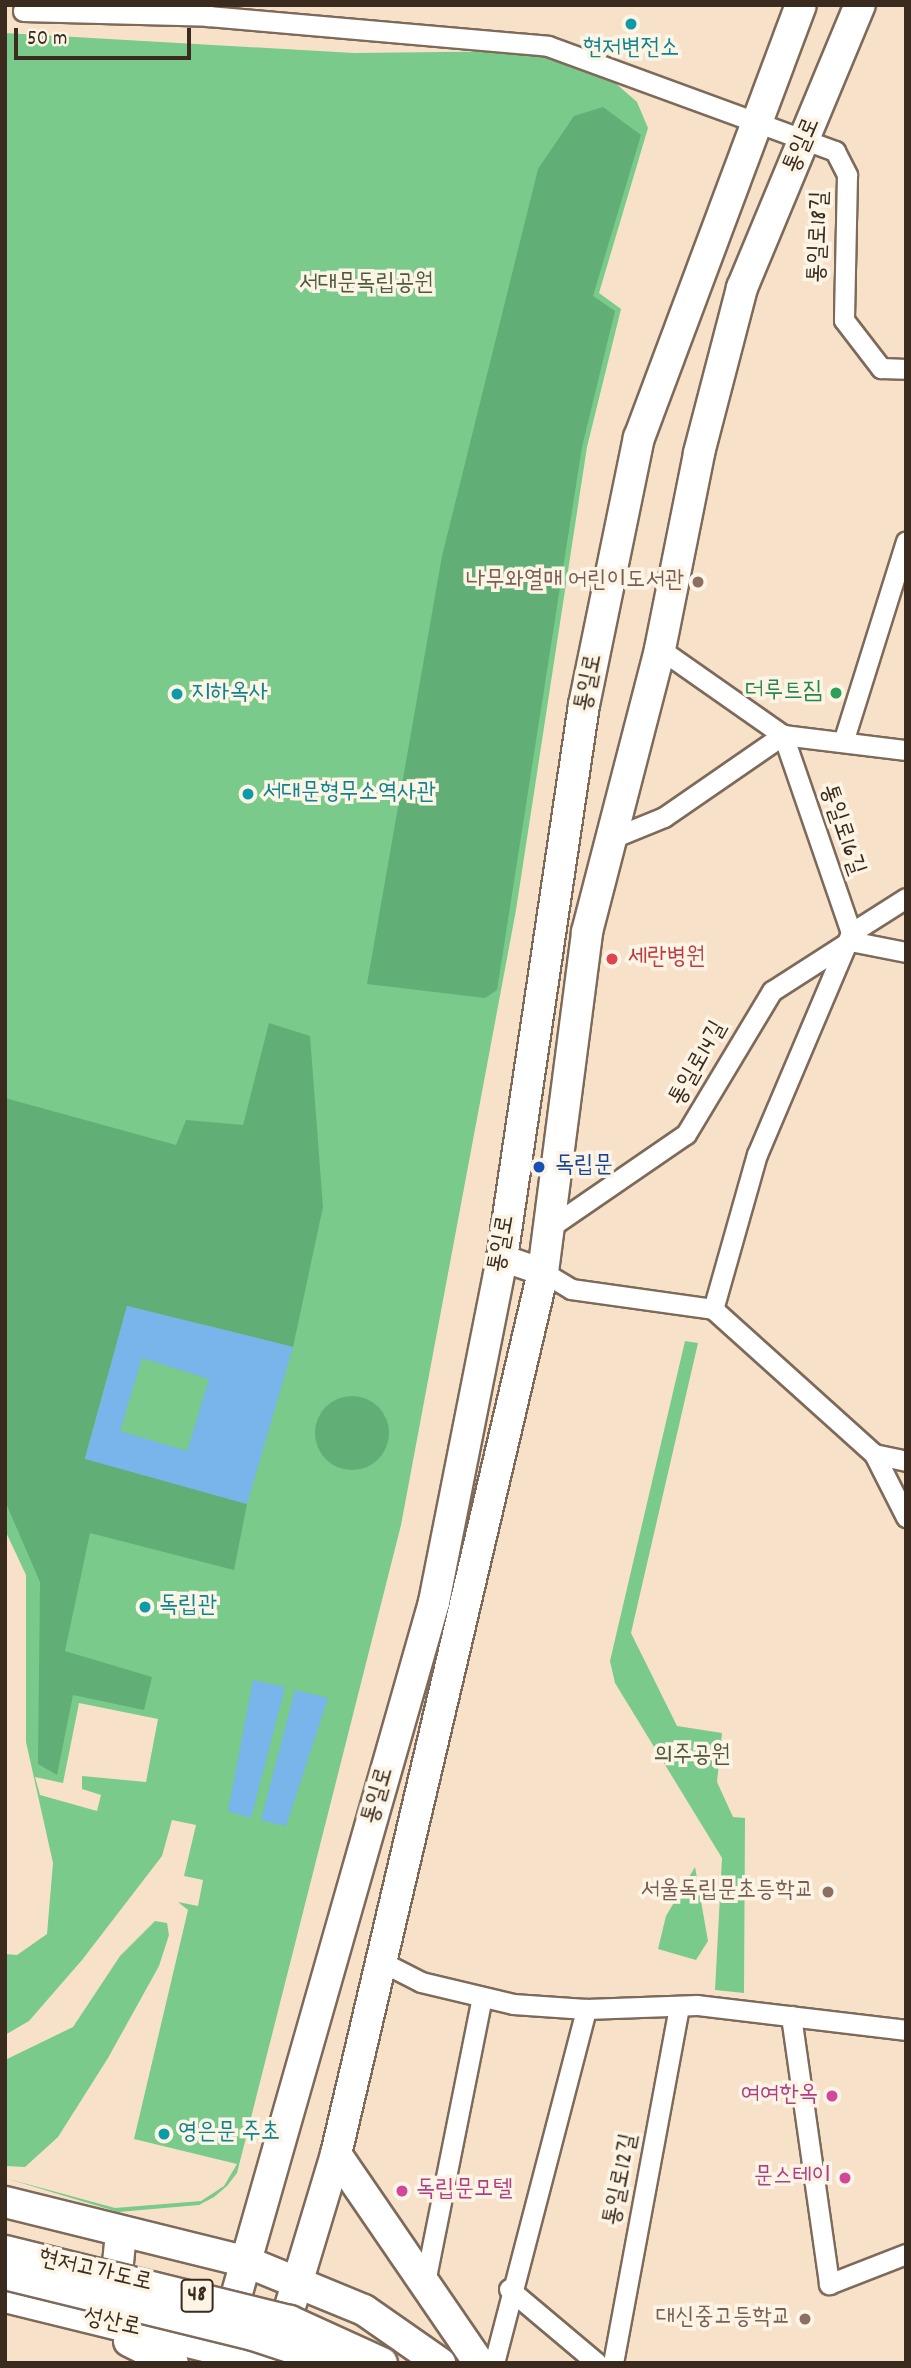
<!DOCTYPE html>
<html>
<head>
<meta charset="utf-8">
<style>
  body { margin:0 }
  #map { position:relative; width:911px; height:2368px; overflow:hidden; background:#f7e2c9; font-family:Dekko,"Poor Story",sans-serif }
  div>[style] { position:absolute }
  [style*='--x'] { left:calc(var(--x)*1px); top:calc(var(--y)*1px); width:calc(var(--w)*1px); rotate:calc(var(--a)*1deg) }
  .green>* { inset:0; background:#79ca8b }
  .forest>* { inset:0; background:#62ae77 }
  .round { border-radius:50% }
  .water>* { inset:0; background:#79b4ea }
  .roads { filter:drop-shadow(2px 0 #7d6a5a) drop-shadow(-2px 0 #7d6a5a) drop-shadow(0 2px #7d6a5a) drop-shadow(0 -2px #7d6a5a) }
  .minor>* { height:19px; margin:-9.5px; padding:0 9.5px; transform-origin:9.5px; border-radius:9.5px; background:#fff }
  .secondary>* { height:26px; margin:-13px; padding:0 13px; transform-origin:13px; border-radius:13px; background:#fff }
  .primary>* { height:30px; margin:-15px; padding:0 15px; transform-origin:15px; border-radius:15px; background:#fff }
  .bridges { filter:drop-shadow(2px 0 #7d6a5a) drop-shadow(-2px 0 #7d6a5a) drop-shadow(0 2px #7d6a5a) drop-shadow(0 -2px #7d6a5a) }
  .primary-bridge>* { height:30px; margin:-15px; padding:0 15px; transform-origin:15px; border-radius:15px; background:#fff }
  .dots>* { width:19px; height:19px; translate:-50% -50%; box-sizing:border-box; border:4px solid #fcf5e5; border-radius:50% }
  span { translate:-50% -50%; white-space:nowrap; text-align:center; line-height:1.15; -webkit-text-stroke:7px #fcf5e5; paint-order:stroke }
  .shield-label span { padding:2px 5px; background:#fcf5e5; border:2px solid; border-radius:5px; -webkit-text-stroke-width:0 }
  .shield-label { font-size:23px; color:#3b2a1e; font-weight:700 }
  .culture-label { font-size:24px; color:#0d838f }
  .left { translate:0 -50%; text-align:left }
  .street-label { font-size:24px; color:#3b2a1e }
  .park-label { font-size:24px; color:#4e5a3f }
  .education-label { font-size:24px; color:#785e54 }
  .right { translate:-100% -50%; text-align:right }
  .leisure-label { font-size:24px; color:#27864d }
  .health-label { font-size:24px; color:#be3a42 }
  .transit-label { font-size:24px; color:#164399 }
  .hotel-label { font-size:24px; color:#b23c85 }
  .frame { position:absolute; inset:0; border:7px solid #3b2a1e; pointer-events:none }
  .scale { position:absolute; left:14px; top:28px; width:177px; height:32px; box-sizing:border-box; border:4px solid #3b2a1e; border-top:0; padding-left:9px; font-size:21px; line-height:24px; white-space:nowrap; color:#3b2a1e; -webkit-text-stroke:5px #fcf5e5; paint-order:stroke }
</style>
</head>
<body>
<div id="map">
  <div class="green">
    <i style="clip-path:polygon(evenodd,5px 33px,354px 53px,523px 51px,605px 74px,637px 102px,648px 128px,599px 293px,621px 309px,587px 447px,516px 910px,401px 1525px,237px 2173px,227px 2186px,214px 2197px,199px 2205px,118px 2212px,5px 2178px,115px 2208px,201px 2201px,224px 2186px,237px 2164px,134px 2139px,188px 1910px,178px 1902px,198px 1906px,203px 1880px,184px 1876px,196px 1825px,172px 1820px,162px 1856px,82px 1960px,29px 2021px,5px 2035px,5px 1954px,17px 1955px,47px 1934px,53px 1863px,26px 1742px,26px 1575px,5px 1530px,5px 33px,79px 1703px,158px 1719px,146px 1782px,82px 1776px,82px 1789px,101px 1795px,97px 1811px,40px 1795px,35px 1777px,63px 1783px,79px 1703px)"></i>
    <i style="clip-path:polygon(685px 1341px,698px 1343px,631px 1633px,677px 1726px,722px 1733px,717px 1782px,733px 1817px,745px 1818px,744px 1993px,715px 1990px,722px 1858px,615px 1683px,610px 1661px)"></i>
    <i style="clip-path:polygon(695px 1867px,708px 1941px,696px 1960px,658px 1949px,666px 1916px)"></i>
    <i style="clip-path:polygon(155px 1921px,167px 1923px,169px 1935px,159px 1966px,108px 2058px,58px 2137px,25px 2167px,5px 2166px,5px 2060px,73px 2027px,120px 1956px)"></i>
  </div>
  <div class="forest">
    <i style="clip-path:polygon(603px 107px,641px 135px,593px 296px,615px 311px,582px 447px,497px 990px,485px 998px,367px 984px,442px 556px,538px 169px,574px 116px)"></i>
    <i style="clip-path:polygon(269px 1023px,310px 1036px,323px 1207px,293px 1347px,127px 1306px,85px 1458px,247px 1504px,234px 1570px,90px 1533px,65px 1651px,152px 1677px,144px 1710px,73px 1695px,57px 1775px,38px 1764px,40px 1582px,5px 1501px,5px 1098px,176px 1145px,186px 1120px,243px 1125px)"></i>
    <i class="round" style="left:315px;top:1396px;width:74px;height:74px"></i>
  </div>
  <div class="water">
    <i style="clip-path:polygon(evenodd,127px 1306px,293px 1347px,247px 1504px,85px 1459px,127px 1306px,142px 1358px,209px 1379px,187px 1451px,120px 1431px,142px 1358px)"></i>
    <i style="clip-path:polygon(253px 1680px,285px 1687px,251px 1818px,228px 1811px)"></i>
    <i style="clip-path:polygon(295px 1690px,328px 1698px,286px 1826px,261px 1820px)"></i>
  </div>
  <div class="roads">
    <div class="minor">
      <i style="--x:197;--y:5;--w:16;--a:45"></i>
      <i style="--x:208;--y:16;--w:341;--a:5"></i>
      <i style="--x:548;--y:46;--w:306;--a:20.1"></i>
      <i style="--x:835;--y:151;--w:27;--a:63"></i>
      <i style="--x:847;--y:175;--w:145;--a:91.2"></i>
      <i style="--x:844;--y:320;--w:61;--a:52.4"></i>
      <i style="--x:881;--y:368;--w:25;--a:2"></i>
      <i style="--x:23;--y:11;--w:185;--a:1.5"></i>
      <i style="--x:660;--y:649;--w:150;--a:35"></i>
      <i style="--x:783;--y:735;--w:124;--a:7"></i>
      <i style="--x:844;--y:739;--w:207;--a:-72.6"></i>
      <i style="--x:615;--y:837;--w:53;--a:-22.2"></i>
      <i style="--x:664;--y:817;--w:145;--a:-34.6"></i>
      <i style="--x:783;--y:735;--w:209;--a:71"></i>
      <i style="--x:851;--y:933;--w:240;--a:113"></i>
      <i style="--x:757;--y:1154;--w:161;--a:105.8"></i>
      <i style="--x:851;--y:933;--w:65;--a:-32.5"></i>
      <i style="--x:549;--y:1228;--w:166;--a:-34.5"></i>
      <i style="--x:686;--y:1134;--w:167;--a:-59"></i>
      <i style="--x:772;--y:991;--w:93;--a:-32.7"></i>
      <i style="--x:850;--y:941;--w:57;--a:11.1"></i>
      <i style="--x:543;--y:1272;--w:33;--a:31"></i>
      <i style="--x:571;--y:1289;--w:143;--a:8"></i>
      <i style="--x:713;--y:1309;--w:217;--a:42"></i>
      <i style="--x:874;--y:1454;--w:71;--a:63.1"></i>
      <i style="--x:874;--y:1454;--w:33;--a:12"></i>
      <i style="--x:382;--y:1962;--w:44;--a:27.1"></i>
      <i style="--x:421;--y:1982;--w:95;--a:13.4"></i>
      <i style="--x:513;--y:2004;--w:73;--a:3.9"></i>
      <i style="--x:586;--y:2009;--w:111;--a:-2.1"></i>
      <i style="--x:697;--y:2005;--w:210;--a:6.8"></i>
      <i style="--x:791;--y:2016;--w:271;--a:81.9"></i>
      <i style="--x:829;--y:2284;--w:83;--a:-21.3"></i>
      <i style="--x:424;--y:2287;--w:295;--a:-78.7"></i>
      <i style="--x:509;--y:2289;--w:115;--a:40.1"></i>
      <i style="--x:494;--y:2363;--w:366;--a:-75.4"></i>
      <i style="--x:613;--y:2363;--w:363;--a:-79.5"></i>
    </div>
    <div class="secondary">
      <i style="--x:502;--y:1258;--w:43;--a:18.9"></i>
    </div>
    <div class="primary">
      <i style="--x:336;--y:2154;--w:253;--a:55.6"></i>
      <i style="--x:5;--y:2202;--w:249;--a:13.9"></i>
      <i style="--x:247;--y:2262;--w:126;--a:22.3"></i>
      <i style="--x:364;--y:2310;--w:93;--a:34.9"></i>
      <i style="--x:5;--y:2297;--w:277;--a:13.8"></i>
      <i style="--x:98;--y:2298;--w:31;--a:-53"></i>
      <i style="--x:117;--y:2273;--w:40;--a:-84.3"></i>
      <i style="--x:129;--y:2341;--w:49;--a:26.6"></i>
      <i style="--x:217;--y:2363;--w:791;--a:-74.08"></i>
      <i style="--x:434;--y:1602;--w:351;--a:-78.8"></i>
      <i style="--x:502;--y:1258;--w:559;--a:-81.57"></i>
      <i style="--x:584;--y:705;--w:273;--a:-78.4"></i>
      <i style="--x:639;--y:438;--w:462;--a:-69.5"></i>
      <i style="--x:273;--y:2363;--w:218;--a:-73.2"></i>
      <i style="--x:336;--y:2154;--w:906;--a:-76.79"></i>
      <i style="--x:543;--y:1272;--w:343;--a:-82.6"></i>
      <i style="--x:587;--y:932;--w:292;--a:-75.5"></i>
      <i style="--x:660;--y:649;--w:200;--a:-78.7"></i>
      <i style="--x:699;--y:453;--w:171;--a:-75.4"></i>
      <i style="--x:742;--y:288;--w:307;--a:-67.4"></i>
    </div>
  </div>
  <div class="bridges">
    <div class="primary-bridge">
      <i style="--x:5;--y:2251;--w:293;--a:13.8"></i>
      <i style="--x:290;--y:2321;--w:101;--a:24.5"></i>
      <i style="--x:5;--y:2274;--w:255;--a:13.8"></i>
      <i style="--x:253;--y:2335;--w:89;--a:18.2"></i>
    </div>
  </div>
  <div class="dots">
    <i style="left:631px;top:24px;background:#0f9aa8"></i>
    <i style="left:698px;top:582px;background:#8d6e63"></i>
    <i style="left:836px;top:693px;background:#2e9e5b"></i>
    <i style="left:177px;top:694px;background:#0f9aa8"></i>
    <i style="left:248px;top:794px;background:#0f9aa8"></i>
    <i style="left:612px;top:959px;background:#e0444e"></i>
    <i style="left:539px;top:1167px;background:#1a4fb4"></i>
    <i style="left:145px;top:1607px;background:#0f9aa8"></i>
    <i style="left:828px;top:1892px;background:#8d6e63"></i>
    <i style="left:832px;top:2096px;background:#d1479c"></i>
    <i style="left:164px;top:2134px;background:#0f9aa8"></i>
    <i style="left:845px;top:2178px;background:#d1479c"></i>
    <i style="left:402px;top:2191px;background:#d1479c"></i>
    <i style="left:805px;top:2319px;background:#8d6e63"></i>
  </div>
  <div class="shield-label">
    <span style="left:197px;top:2296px">48</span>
  </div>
  <div class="culture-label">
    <span style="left:631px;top:50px">현저변전소</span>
    <span class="left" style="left:191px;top:694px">지하옥사</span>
    <span class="left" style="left:262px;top:794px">서대문형무소역사관</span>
    <span class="left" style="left:159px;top:1607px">독립관</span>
    <span class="left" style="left:178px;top:2134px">영은문 주초</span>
  </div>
  <div class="street-label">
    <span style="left:803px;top:146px;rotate:-67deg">통일로</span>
    <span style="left:820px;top:237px;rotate:-88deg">통일로18길</span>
    <span style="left:590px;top:683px;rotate:-79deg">통일로</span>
    <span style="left:841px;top:830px;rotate:71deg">통일로16길</span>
    <span style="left:699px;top:1064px;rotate:-61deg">통일로14길</span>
    <span style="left:503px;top:1244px;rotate:-80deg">통일로</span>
    <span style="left:379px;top:1796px;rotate:-74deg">통일로</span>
    <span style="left:622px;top:2180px;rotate:-79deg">통일로12길</span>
    <span style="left:95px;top:2272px;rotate:13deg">현저고가도로</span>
    <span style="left:112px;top:2324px;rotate:12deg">성산로</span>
  </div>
  <div class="park-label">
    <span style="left:366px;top:285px">서대문독립공원</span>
    <span style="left:692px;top:1757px">의주공원</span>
  </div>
  <div class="education-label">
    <span class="right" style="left:684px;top:582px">나무와열매 어린이도서관</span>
    <span class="right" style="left:814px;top:1892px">서울독립문초등학교</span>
    <span class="right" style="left:791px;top:2319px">대신중고등학교</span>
  </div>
  <div class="leisure-label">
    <span class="right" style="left:822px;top:693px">더루트짐</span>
  </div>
  <div class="health-label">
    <span class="left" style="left:628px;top:959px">세란병원</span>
  </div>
  <div class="transit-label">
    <span class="left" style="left:555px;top:1167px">독립문</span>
  </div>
  <div class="hotel-label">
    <span class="right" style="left:818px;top:2096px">여여한옥</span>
    <span class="right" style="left:831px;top:2178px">문스테이</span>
    <span class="left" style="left:416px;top:2191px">독립문모텔</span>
  </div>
  <div class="frame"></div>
  <div class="scale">50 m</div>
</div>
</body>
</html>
